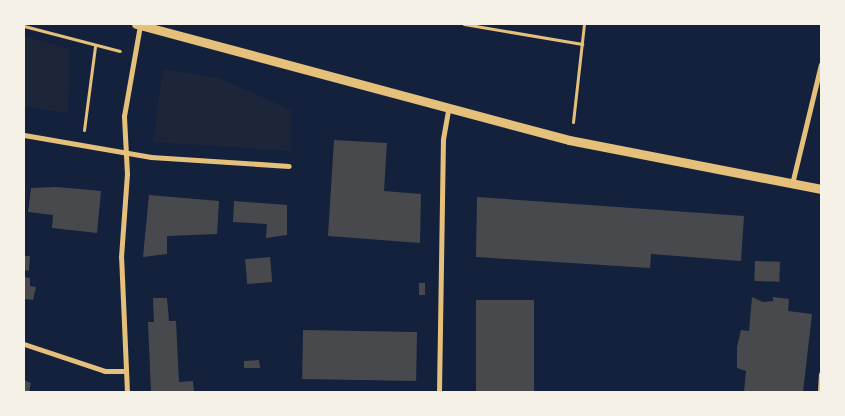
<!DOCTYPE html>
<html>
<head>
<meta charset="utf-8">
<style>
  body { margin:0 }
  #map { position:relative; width:845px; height:416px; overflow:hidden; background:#14213d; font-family:Overpass,sans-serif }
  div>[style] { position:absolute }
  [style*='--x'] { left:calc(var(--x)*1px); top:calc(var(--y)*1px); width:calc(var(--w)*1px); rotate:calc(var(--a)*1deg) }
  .green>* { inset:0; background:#1d2539 }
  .building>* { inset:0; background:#48494c; transform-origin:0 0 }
  .path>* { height:3px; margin:-1.5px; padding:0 1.5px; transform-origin:1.5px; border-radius:1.5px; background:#e5c07b }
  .minor>* { height:5px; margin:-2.5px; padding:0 2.5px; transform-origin:2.5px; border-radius:2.5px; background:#e5c07b }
  .tertiary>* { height:9px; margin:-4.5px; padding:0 4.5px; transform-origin:4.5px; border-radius:4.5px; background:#e5c07b }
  span { translate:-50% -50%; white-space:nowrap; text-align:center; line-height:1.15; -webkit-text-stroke:4.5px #f6f1e7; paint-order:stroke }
  .frame { position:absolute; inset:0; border:25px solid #f6f1e7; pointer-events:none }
</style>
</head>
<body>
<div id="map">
  <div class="green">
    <i style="clip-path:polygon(24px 36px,70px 49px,68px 113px,24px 106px)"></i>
    <i style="clip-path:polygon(163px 69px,219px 78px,291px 110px,290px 151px,153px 142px)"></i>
  </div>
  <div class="building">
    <i style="clip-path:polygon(334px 140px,387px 143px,384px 191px,421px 194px,420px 243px,328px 236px)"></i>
    <i style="clip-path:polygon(57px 187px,101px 191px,97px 233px,52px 228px,53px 215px,28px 212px,31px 188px)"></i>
    <i style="clip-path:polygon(149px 195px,219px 201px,217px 234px,167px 236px,167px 254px,143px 257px)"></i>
    <i style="clip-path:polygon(477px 197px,744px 216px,741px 261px,651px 254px,650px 268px,476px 257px)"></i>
    <i style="clip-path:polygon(234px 201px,287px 205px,287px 235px,266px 238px,267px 224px,233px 222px)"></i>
    <i style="clip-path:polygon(24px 256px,30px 256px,29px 271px,24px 270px)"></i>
    <i style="left:270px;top:257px;width:25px;height:25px;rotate:85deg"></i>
    <i style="left:755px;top:261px;width:25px;height:20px;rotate:2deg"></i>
    <i style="clip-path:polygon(24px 277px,30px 278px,30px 286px,36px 287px,33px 300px,24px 299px)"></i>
    <i style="left:419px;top:283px;width:6px;height:12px"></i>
    <i style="clip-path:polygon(752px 297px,763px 302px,773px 301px,773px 297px,789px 299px,788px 311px,812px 314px,803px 392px,744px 392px,746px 371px,737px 368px,737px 347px,741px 330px,749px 331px)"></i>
    <i style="clip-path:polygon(153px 298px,167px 298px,169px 321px,176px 321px,179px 382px,193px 381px,194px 392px,151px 392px,148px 322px,154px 322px)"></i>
    <i style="left:476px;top:300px;width:58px;height:92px"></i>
    <i style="left:303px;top:330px;width:114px;height:49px;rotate:1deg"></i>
    <i style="clip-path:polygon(259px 360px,260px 368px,244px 368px,244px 361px)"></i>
    <i style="clip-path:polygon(24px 380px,31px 383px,29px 392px,24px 392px)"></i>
  </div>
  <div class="path">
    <i style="--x:464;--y:24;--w:120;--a:9.6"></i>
    <i style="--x:24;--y:26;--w:99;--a:14.6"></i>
    <i style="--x:573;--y:122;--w:99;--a:-83.6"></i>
    <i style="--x:84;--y:130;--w:84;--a:-82.5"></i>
  </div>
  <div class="minor">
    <i style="--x:24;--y:135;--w:129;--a:9.8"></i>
    <i style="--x:151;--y:157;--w:138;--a:3.7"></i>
    <i style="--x:792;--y:184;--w:123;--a:-76.4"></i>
    <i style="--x:24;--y:344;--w:85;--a:18.4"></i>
    <i style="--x:105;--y:371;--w:20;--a:0"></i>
    <i style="--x:127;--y:392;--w:135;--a:-92.5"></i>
    <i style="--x:121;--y:257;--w:83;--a:-85.9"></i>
    <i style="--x:127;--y:174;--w:58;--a:-93"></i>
    <i style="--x:124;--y:116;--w:92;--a:-80"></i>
    <i style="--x:439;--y:392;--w:253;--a:-89.1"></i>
    <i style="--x:443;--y:139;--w:29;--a:-80"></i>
    <i style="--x:820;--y:392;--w:18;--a:-87"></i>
  </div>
  <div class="tertiary">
    <i style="--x:136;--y:24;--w:448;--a:15"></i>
    <i style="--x:569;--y:140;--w:257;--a:11"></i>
  </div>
  <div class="frame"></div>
</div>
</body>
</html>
